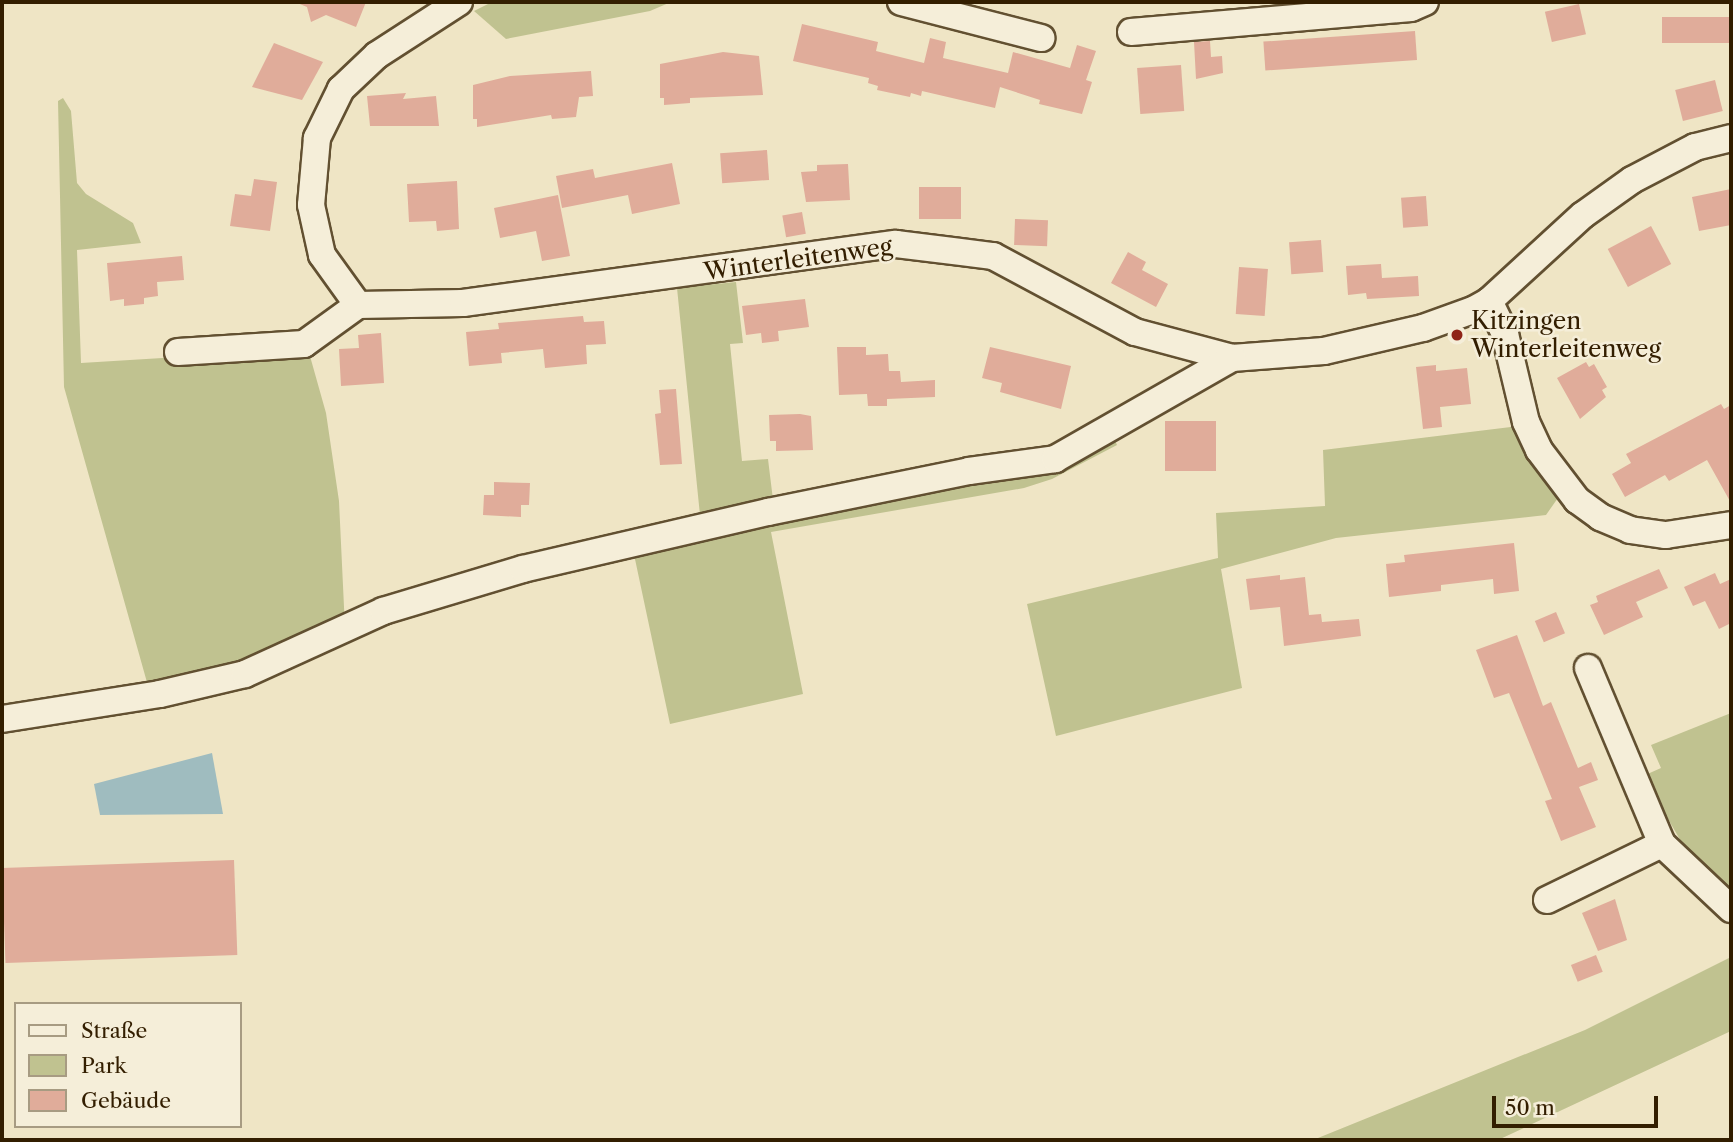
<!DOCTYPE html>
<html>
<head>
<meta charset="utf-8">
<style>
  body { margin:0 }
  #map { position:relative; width:1733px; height:1142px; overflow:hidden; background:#efe5c5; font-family:"Libre Caslon Text",serif }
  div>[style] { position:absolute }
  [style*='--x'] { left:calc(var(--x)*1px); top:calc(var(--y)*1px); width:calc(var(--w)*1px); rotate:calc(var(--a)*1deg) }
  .green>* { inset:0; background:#c0c290 }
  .water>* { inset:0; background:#9fbcbf }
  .building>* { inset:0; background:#e0ac9a; transform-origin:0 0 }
  .roads { filter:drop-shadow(2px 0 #625031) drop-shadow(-2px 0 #625031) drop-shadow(0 2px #625031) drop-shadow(0 -2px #625031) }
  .minor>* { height:26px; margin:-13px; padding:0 13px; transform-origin:13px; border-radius:13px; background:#f5eed9 }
  .dots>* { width:19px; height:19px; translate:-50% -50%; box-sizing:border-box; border:4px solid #f5eed9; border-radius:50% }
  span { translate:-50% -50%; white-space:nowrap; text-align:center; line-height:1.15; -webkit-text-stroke:5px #f5eed9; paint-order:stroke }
  .street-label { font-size:24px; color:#331e00 }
  .poi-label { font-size:24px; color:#331e00 }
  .left { translate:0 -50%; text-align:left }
  .frame { position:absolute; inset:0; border:4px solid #331e00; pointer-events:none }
  .legend { position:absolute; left:14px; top:1002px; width:228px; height:126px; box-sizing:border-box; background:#f5eed9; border:2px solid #a79b82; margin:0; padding:9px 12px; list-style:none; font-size:21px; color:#331e00 }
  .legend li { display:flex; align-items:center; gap:14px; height:35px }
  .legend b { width:35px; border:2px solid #a79b82 }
  .scale { position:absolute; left:1492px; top:1096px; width:166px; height:32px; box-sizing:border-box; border:4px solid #331e00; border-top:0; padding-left:9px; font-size:21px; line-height:24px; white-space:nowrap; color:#331e00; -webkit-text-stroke:5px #f5eed9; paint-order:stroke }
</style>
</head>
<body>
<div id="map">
  <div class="green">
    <i style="clip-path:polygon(492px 2px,671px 2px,650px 11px,506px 39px,474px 11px)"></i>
    <i style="clip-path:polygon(63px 98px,71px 111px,77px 183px,86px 194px,133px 223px,141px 243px,77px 250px,81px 363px,308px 349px,326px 413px,339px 501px,345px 628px,150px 693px,64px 387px,58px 101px)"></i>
    <i style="clip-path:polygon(736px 282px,743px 343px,730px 344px,742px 461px,768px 459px,774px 508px,701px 525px,677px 288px)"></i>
    <i style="clip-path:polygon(1519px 426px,1560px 495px,1546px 515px,1336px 538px,1221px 569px,1242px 688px,1056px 736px,1027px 604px,1218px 558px,1216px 513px,1325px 506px,1323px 450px)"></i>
    <i style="clip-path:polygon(1113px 436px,1117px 445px,1052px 479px,1024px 488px,771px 532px,803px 694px,670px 724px,632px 545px)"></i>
    <i style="clip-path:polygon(1731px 713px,1731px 895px,1682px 843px,1643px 776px,1661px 768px,1651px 745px)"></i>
    <i style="clip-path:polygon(1731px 957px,1731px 1031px,1498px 1140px,1313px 1140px,1585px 1030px)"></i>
  </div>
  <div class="water">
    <i style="clip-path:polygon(212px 753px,223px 814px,100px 815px,94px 784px)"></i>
  </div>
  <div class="building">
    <i style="clip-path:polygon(295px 2px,366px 2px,356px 27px,326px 15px,311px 22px,307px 7px)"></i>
    <i style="left:1579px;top:4px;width:31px;height:35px;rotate:77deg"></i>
    <i style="left:1731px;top:17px;width:26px;height:69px;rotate:90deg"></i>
    <i style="clip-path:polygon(802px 24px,878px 42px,876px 51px,924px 63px,930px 38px,946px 42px,943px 58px,1008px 73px,1013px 52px,1070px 68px,1077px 45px,1096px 51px,1086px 80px,1092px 82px,1082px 114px,1039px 104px,1040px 100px,1000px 87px,995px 108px,922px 91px,921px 96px,911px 93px,910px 97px,877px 90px,878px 86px,868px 83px,869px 78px,793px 61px)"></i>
    <i style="left:1415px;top:31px;width:29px;height:152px;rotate:86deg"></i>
    <i style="clip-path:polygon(1210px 41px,1211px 57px,1222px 56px,1223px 73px,1196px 79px,1194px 42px)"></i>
    <i style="clip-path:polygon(274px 43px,323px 62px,302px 100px,252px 87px)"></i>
    <i style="clip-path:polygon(723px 52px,759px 56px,763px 95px,690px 98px,690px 103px,664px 105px,664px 98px,660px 98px,660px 64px)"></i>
    <i style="left:1181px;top:65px;width:46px;height:44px;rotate:86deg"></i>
    <i style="clip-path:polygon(591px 71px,593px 96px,579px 97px,576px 117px,552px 119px,551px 115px,477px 127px,477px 119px,473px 119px,473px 85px,510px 76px)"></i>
    <i style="left:1715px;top:80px;width:32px;height:41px;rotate:76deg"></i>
    <i style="clip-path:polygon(406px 93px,403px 99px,436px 96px,439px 126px,370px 126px,367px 96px)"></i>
    <i style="left:767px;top:150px;width:30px;height:47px;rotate:86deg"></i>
    <i style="clip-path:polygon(672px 163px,680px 204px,632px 214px,628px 195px,562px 208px,556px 176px,593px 169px,595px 178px)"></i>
    <i style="clip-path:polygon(848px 164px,850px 200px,806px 202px,801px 172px,817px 171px,817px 165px)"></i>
    <i style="clip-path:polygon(254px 179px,277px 182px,270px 231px,230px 226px,235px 194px,251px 196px)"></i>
    <i style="clip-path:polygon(457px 181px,459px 229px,437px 231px,436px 221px,409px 222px,407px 184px)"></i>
    <i style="left:919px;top:187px;width:42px;height:32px"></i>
    <i style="clip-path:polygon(1731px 189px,1731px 225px,1699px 231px,1692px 197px)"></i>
    <i style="clip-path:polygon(558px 195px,570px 256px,542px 261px,536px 231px,500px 238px,494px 208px)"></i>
    <i style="left:1426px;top:196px;width:30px;height:25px;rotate:86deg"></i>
    <i style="left:802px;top:212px;width:22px;height:20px;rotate:80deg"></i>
    <i style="left:1015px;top:219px;width:33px;height:26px;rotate:2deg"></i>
    <i style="left:1651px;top:226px;width:43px;height:49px;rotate:62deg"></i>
    <i style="left:1321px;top:240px;width:32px;height:32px;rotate:86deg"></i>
    <i style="clip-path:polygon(1128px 252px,1146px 262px,1142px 270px,1168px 284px,1156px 307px,1111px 283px)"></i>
    <i style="clip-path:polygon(182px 256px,184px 280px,157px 282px,158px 296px,144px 298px,144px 304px,124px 306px,124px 299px,110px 301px,107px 263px)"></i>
    <i style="clip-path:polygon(1381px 264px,1382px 278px,1418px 276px,1419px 296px,1367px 299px,1366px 293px,1348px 295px,1346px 266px)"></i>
    <i style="left:1239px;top:267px;width:29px;height:47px;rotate:4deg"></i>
    <i style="clip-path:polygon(805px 299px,809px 327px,778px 331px,779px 341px,762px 343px,761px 333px,746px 335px,742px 306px)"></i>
    <i style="clip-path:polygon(583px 316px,584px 322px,604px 321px,606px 344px,586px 345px,587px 364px,545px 368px,543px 349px,501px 353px,502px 363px,469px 366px,466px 332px,499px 329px,498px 323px)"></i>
    <i style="clip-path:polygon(381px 333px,384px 383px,341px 386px,339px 349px,359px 348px,358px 335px)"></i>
    <i style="clip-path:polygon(837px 347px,866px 347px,866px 355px,888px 354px,889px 371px,900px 371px,901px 382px,935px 380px,935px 397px,887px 399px,887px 406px,868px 406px,867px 394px,839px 395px)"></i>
    <i style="clip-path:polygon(990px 347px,1071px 366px,1061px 409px,1000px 392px,1002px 383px,982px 378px)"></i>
    <i style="clip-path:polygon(1586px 362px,1589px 367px,1594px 364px,1607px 387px,1602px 390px,1606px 397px,1580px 419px,1557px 378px)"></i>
    <i style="clip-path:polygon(1436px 365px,1436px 371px,1467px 368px,1471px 404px,1440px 407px,1442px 427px,1423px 429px,1416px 367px)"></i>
    <i style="clip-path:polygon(676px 389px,682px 464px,660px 465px,655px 414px,661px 413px,659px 390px)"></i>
    <i style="clip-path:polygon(1721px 404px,1724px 409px,1731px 405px,1731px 503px,1707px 460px,1669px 481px,1665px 475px,1625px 497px,1612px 474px,1631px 463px,1626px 454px)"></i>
    <i style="clip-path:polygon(800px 414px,811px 416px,813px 450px,776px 451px,776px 441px,770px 441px,769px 415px)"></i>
    <i style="left:1165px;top:421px;width:51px;height:50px"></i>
    <i style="clip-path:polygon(494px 482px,530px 483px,529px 505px,521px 505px,521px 517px,483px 515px,484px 495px,494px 495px)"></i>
    <i style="clip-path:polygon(1514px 543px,1519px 591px,1494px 594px,1493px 579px,1441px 585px,1441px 591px,1389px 597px,1386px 564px,1405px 562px,1404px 555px)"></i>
    <i style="clip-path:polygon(1659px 569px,1668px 588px,1636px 602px,1643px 617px,1604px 635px,1590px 605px,1598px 602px,1596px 596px)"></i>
    <i style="clip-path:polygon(1715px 573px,1720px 584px,1731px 579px,1731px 623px,1719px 629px,1705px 601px,1693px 606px,1684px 587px)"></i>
    <i style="clip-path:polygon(1280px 575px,1280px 580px,1305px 577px,1309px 615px,1321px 614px,1322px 622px,1359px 619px,1361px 636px,1284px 646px,1280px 607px,1250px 610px,1246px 579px)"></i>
    <i style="left:1556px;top:612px;width:23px;height:23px;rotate:67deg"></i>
    <i style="clip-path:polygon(1517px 635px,1543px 706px,1551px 702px,1578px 768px,1591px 762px,1598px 780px,1579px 787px,1596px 827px,1561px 841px,1545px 801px,1552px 799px,1509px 693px,1494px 698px,1476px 650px)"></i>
    <i style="left:234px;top:860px;width:95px;height:232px;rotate:88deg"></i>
    <i style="clip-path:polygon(1615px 899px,1627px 940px,1598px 951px,1582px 913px)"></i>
    <i style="left:1596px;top:955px;width:18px;height:27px;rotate:68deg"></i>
  </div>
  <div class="roads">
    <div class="minor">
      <i style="--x:459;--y:2;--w:98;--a:147.1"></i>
      <i style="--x:377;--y:55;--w:50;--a:136.6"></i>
      <i style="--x:341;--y:89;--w:55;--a:116.1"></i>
      <i style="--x:317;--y:138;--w:67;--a:95.1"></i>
      <i style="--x:311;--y:205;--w:51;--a:77.6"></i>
      <i style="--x:322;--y:255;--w:62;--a:54.2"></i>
      <i style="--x:358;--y:305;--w:105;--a:-1.1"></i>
      <i style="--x:463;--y:303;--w:437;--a:-7.8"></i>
      <i style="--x:896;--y:244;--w:98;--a:7.1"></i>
      <i style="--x:993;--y:256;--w:161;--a:28.2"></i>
      <i style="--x:1135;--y:332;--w:100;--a:15"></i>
      <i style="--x:1232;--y:358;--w:92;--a:-4.4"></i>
      <i style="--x:1324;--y:351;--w:102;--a:-13.1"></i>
      <i style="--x:1423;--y:328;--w:53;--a:-19.8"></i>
      <i style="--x:1473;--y:310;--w:18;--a:-29"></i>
      <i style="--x:1489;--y:301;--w:127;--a:-42.5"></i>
      <i style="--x:1583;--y:215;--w:60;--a:-35.5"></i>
      <i style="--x:1632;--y:180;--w:71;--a:-27.6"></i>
      <i style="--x:1695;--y:147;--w:37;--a:-14"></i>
      <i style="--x:901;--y:2;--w:145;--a:14.4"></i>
      <i style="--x:1131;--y:32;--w:281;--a:-4.9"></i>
      <i style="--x:1411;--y:8;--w:15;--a:-23"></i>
      <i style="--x:1489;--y:301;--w:37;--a:64"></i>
      <i style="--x:1505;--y:334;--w:90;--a:76.6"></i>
      <i style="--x:1526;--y:422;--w:31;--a:65"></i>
      <i style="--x:1539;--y:450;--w:63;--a:52.8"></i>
      <i style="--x:1577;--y:500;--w:29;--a:36"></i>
      <i style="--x:1600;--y:517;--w:33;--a:23"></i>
      <i style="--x:1630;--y:530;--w:36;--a:8"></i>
      <i style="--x:1666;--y:535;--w:66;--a:-8.7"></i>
      <i style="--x:178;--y:352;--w:126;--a:-3.6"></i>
      <i style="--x:304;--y:344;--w:67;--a:-35.8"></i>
      <i style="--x:1588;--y:668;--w:191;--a:67.2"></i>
      <i style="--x:1662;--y:844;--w:95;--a:43.3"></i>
      <i style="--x:2;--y:719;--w:160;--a:-9"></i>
      <i style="--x:160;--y:694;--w:87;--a:-13.2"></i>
      <i style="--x:245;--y:674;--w:152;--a:-24.5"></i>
      <i style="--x:383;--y:611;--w:146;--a:-16.7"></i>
      <i style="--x:523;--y:569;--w:252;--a:-13.1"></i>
      <i style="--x:768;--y:512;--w:205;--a:-11.5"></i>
      <i style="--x:969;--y:471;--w:87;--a:-7.9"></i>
      <i style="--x:1055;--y:459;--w:204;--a:-29.7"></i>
      <i style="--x:1547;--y:900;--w:128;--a:-26"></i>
    </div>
  </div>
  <div class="dots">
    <i style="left:1457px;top:335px;background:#8f2418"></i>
  </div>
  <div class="street-label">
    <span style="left:798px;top:259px;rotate:-8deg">Winterleitenweg</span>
  </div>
  <div class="poi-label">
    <span class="left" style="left:1471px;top:335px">Kitzingen<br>Winterleitenweg</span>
  </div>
  <div class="frame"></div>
  <ul class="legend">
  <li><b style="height:9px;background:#f5eed9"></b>Straße</li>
  <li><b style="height:19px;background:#c0c290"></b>Park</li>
  <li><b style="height:19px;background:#e0ac9a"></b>Gebäude</li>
  </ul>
  <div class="scale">50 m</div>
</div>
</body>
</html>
